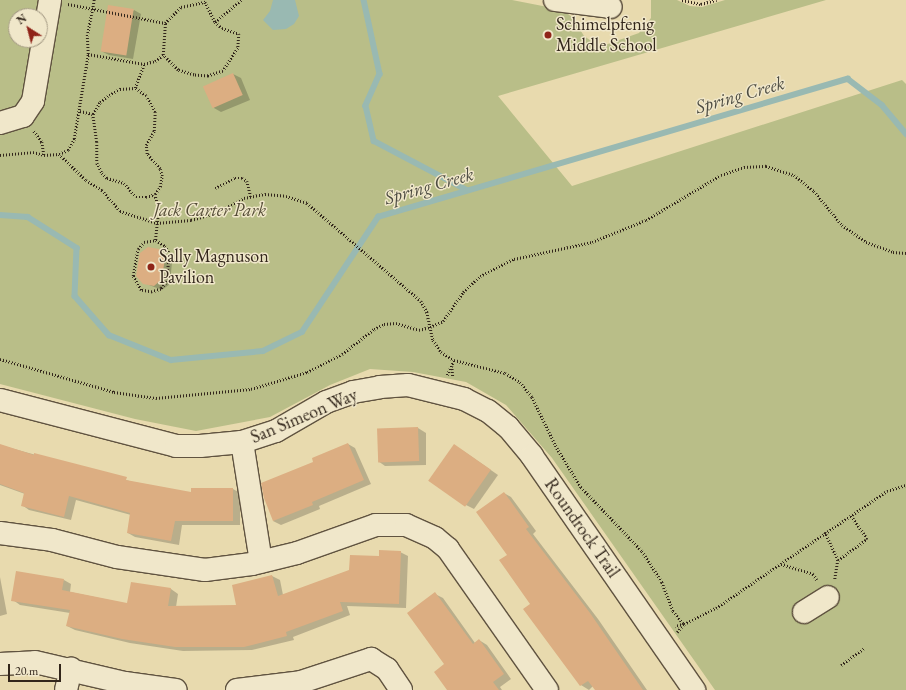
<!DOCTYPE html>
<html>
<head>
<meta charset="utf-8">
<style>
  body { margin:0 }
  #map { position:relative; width:906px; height:690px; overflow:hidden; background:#e8daae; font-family:"EB Garamond",serif }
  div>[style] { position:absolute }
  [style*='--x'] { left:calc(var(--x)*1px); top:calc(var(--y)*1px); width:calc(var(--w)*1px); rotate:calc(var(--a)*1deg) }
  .green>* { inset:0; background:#b9be88 }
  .water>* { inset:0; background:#99b9b2 }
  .shadow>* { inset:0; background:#0003 }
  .stream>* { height:5.5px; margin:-2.75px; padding:0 2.75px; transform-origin:2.75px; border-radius:2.75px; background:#99b9b2 }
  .building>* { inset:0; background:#dcae82; transform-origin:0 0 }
  .path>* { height:2.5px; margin-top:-1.25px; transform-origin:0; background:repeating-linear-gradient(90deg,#32261b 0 1px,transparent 0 3px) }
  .roads { filter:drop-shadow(1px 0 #605340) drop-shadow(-1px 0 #605340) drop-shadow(0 1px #605340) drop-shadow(0 -1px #605340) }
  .minor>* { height:22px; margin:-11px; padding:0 11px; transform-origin:11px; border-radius:11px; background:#f0e7ca }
  .dots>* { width:11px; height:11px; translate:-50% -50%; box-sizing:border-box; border:2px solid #f0e7ca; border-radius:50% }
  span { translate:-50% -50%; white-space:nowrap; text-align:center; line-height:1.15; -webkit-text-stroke:3px #f0e7ca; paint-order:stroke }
  .poi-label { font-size:18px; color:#32261b }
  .left { translate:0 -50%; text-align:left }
  .park-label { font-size:18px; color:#544c36; font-style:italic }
  .street-label { font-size:18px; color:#32261b }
  .water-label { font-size:19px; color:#4c4b41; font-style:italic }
  .north { position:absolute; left:8px; top:8px; width:40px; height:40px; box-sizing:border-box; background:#f0e7ca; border:1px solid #a49a84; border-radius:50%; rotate:324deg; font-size:11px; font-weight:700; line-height:16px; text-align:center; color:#32261b }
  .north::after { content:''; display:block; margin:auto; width:14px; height:18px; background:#8f2418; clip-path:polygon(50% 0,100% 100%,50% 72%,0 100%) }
  .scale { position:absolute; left:8px; top:664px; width:53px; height:18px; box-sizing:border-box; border:2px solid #32261b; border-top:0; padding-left:5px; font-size:12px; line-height:14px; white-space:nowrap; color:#32261b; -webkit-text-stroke:3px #f0e7ca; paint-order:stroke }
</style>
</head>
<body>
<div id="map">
  <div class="green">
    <i style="clip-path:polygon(evenodd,0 0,512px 0,563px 10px,573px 18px,584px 36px,594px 43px,605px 45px,639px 33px,651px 18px,651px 0,677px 0,690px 6px,702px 7px,725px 0,826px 0,498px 96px,572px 186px,902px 80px,906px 84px,906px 690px,715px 690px,552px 458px,506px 405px,466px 382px,413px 372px,370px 369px,330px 385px,270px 417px,196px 431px,135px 419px,0 384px,0 0,16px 16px,40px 16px,40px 40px,16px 40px,16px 16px)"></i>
  </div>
  <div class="water">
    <i style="clip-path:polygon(273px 0,295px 0,299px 16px,294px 24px,286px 29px,273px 30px,263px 20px,270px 11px)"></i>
  </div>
  <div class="shadow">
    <i style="clip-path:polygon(134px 10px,141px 14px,133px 59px,109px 55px,101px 51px)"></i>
    <i style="clip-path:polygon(233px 74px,241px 78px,250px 100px,221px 112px,214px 108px,205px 87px)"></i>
    <i style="clip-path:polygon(159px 250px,167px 254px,172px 262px,170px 284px,162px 290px,144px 283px)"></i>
    <i style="clip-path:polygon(418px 428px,426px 433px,426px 465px,385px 466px,378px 461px)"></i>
    <i style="clip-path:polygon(348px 444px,355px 448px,371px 484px,319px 506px,320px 509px,281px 525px,273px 521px,315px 462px)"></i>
    <i style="clip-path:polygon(0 445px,133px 482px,192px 493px,233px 489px,240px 493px,240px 525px,182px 525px,179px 545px,135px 537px,128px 533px,131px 515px,76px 500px,71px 520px,29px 510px,22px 505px,25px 494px,0 485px)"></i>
    <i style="clip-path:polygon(462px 450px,498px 475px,474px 509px,466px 505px)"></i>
    <i style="clip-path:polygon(504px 493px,511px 497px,536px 531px,533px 534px,598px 619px,647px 690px,596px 690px,593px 686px,589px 690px,581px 685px,524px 609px,532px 604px,508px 555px)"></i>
    <i style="clip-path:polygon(400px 552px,408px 556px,406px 608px,347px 606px,350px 615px,293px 637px,294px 640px,252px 650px,183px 651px,130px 643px,75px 630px,67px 626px,70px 613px,20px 605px,13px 600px,64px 580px,71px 584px,70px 592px,128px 604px,132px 583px,171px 589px,178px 594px,176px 607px,238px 606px,272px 576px,280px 580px,283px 595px)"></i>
    <i style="clip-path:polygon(0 577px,7px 614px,0 616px)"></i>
    <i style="clip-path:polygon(435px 594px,443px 598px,475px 643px,479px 640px,487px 645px,511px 679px,500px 687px,502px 690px,448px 690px)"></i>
  </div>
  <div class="stream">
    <i style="--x:364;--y:0;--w:76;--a:77.8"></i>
    <i style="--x:380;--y:74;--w:35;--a:114"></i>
    <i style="--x:366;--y:106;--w:36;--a:77"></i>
    <i style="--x:374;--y:141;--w:105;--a:27.8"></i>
    <i style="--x:0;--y:215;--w:28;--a:4"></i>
    <i style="--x:28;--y:217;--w:58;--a:32.3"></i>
    <i style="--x:77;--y:248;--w:48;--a:92.4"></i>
    <i style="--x:75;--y:296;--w:52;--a:48.9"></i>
    <i style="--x:109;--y:335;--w:67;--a:22"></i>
    <i style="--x:171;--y:360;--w:92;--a:-5.6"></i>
    <i style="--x:263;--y:351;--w:43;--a:-26"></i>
    <i style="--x:302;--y:332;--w:138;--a:-56.5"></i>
    <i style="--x:378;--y:217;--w:490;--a:-16.4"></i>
    <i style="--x:848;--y:79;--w:43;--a:37.4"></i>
    <i style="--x:882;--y:105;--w:38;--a:50"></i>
  </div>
  <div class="building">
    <i style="left:108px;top:5px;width:26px;height:47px;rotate:9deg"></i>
    <i style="left:233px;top:73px;width:24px;height:33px;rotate:66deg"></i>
    <i style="clip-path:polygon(148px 247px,159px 249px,165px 257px,162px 279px,154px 286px,143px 284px,136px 276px,140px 253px)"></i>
    <i style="left:418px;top:427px;width:34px;height:41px;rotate:88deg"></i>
    <i style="clip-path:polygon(348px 443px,364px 480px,312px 502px,313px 505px,273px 521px,264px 498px,261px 483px,313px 462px,312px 458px)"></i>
    <i style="clip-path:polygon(0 444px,34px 455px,34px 453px,127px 477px,126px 480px,191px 492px,191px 488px,233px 488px,233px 521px,175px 521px,171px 541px,127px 533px,130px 513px,69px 496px,64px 517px,21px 506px,24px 493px,0 484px)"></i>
    <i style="left:454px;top:444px;width:45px;height:45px;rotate:35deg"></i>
    <i style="clip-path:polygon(504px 492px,529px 527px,526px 529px,590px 613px,643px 690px,595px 690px,588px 681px,580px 686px,523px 609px,530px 604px,499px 560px,507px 555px,476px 512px)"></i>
    <i style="clip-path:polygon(379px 550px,401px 551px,399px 604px,340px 602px,343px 611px,286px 632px,287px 636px,244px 647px,175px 647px,122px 639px,66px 626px,70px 610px,11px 601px,16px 571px,64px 579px,62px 590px,127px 603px,131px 582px,171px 588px,168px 606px,236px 605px,232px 585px,272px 575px,278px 596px,349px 570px,350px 555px,379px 556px)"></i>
    <i style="clip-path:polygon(435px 592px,473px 644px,479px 639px,504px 674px,493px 682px,499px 690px,447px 690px,434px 672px,444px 664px,407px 613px)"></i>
  </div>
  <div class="path">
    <i style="--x:682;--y:0;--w:19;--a:12"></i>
    <i style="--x:701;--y:4;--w:16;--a:-15"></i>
    <i style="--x:68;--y:4;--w:99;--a:11.1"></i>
    <i style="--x:165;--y:23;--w:23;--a:-45"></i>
    <i style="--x:181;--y:7;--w:25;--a:-12"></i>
    <i style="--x:205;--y:2;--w:22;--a:63"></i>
    <i style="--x:215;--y:22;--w:9;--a:41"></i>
    <i style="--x:222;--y:28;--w:18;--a:19"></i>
    <i style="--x:239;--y:34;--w:14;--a:94"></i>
    <i style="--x:238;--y:48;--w:27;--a:123"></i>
    <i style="--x:223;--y:71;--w:16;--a:162"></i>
    <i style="--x:208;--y:76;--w:14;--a:-176"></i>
    <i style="--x:194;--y:75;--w:17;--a:-163"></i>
    <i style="--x:178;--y:70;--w:21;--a:-135"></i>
    <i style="--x:163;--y:55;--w:32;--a:-86"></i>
    <i style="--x:215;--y:22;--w:34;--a:-40"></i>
    <i style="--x:88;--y:54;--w:57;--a:10.1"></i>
    <i style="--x:144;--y:64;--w:11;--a:-15"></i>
    <i style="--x:155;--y:61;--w:10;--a:-37"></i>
    <i style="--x:80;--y:111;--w:13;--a:13"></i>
    <i style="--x:93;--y:114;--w:28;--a:82"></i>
    <i style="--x:97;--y:142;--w:21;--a:90"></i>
    <i style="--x:97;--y:163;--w:11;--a:63"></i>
    <i style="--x:102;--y:173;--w:7;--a:45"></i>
    <i style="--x:107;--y:178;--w:18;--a:16"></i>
    <i style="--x:124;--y:183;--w:18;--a:49"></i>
    <i style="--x:136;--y:197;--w:10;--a:0"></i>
    <i style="--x:146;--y:197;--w:9;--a:-18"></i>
    <i style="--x:155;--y:194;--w:9;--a:-54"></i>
    <i style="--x:160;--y:187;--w:11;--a:-80"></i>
    <i style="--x:162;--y:176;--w:7;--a:-106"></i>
    <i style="--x:160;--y:169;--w:20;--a:-131"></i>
    <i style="--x:147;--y:154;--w:9;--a:-96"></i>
    <i style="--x:146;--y:145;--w:16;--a:-60"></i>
    <i style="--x:154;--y:131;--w:19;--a:-87"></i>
    <i style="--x:155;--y:112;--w:18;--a:-119"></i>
    <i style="--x:146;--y:96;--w:14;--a:-144"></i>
    <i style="--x:93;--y:114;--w:14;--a:-60"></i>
    <i style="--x:100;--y:102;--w:11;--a:-38"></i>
    <i style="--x:109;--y:95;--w:13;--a:-29"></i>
    <i style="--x:120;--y:89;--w:15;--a:-4"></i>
    <i style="--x:135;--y:88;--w:26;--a:-69"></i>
    <i style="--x:34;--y:131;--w:14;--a:54"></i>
    <i style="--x:42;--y:142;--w:13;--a:81"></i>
    <i style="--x:59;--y:154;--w:10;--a:-24"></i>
    <i style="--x:68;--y:150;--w:13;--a:-61"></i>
    <i style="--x:74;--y:139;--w:86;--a:-80.6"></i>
    <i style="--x:88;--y:54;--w:18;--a:-93"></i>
    <i style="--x:87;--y:36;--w:37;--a:-79"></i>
    <i style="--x:0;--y:155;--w:33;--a:-5"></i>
    <i style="--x:33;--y:152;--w:11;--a:15"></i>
    <i style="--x:44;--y:155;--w:15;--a:-4"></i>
    <i style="--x:59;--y:154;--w:37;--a:44"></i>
    <i style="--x:86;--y:180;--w:19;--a:32"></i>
    <i style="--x:102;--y:190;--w:28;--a:49"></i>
    <i style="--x:120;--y:211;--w:39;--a:18"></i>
    <i style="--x:157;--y:223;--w:34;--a:-5"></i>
    <i style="--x:191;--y:220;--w:25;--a:-16"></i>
    <i style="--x:215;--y:213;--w:33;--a:-27"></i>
    <i style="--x:244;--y:198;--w:21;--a:-11"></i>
    <i style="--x:265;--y:194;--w:21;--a:5"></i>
    <i style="--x:286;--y:196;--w:22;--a:18"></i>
    <i style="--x:307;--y:203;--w:150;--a:40.7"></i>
    <i style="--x:421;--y:301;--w:13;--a:61"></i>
    <i style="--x:427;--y:312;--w:29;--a:78"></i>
    <i style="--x:433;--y:340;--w:14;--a:56"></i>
    <i style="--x:441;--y:352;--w:15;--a:32"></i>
    <i style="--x:454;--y:360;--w:53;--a:14.3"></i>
    <i style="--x:505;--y:373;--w:17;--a:31"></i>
    <i style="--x:520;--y:382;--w:19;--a:51"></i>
    <i style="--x:532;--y:397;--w:57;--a:63.9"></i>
    <i style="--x:557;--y:448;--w:46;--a:58.4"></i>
    <i style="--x:581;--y:487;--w:88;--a:46.4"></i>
    <i style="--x:642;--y:551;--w:37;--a:57"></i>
    <i style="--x:662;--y:582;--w:31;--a:69"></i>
    <i style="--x:673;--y:611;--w:17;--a:50"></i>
    <i style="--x:684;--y:624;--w:9;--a:162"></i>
    <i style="--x:215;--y:188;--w:22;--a:-27"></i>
    <i style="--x:235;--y:178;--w:7;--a:0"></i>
    <i style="--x:242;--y:178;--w:6;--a:31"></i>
    <i style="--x:247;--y:181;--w:16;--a:76"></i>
    <i style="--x:155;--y:194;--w:16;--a:75"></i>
    <i style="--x:159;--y:209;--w:31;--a:96"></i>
    <i style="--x:156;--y:240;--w:11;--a:34"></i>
    <i style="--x:165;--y:246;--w:9;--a:58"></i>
    <i style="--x:170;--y:254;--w:29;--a:98"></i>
    <i style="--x:166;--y:283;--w:8;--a:130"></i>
    <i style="--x:161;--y:289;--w:9;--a:162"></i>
    <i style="--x:152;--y:292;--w:11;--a:-170"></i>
    <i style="--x:141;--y:290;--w:16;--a:-120"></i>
    <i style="--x:133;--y:276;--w:27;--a:-80"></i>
    <i style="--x:138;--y:249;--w:9;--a:-49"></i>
    <i style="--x:144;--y:242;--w:12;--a:-9"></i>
    <i style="--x:0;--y:359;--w:119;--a:16.1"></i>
    <i style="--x:114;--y:392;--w:42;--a:8.1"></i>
    <i style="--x:156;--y:398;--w:95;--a:-5.4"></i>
    <i style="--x:251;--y:389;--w:59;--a:-16.9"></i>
    <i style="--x:307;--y:372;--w:39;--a:-27"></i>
    <i style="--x:342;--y:354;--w:41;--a:-38"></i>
    <i style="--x:374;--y:329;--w:11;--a:-27"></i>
    <i style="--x:384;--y:324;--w:12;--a:-5"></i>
    <i style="--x:396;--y:323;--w:24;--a:17"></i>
    <i style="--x:419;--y:330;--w:11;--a:-15"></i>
    <i style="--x:430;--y:327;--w:14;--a:-25"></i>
    <i style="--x:443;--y:321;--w:35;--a:-55"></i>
    <i style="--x:463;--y:292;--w:23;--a:-43"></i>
    <i style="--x:480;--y:276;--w:38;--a:-27"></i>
    <i style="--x:514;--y:259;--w:80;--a:-12.3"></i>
    <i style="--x:592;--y:242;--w:58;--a:-22.2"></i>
    <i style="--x:646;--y:220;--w:87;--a:-31"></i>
    <i style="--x:721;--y:175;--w:24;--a:-19"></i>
    <i style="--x:744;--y:167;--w:22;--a:-3"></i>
    <i style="--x:766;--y:166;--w:29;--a:18"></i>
    <i style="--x:794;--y:175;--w:26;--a:39"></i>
    <i style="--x:814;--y:191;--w:44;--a:50.5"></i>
    <i style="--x:842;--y:225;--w:29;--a:35"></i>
    <i style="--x:866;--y:242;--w:29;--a:20"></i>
    <i style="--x:893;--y:252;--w:13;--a:4"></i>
    <i style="--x:452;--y:366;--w:11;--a:85"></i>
    <i style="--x:447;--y:375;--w:17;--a:-65"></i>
    <i style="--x:825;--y:532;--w:31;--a:65"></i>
    <i style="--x:838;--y:560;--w:20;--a:99"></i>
    <i style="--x:838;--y:560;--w:36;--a:-36"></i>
    <i style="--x:867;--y:539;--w:29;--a:-125"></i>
    <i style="--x:781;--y:564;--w:34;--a:17"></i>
    <i style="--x:813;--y:574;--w:7;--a:56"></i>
    <i style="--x:677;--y:632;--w:11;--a:-49"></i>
    <i style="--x:684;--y:624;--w:36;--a:-27"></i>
    <i style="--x:716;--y:608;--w:207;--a:-34.4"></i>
    <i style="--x:887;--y:491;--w:20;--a:-18"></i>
    <i style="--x:841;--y:665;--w:29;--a:-36"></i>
  </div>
  <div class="roads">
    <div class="minor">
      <i style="--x:555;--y:0;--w:56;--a:7.1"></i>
      <i style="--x:0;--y:123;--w:24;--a:-17"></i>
      <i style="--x:23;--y:116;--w:18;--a:-56"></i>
      <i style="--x:33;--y:101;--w:102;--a:-80.4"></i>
      <i style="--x:0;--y:400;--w:182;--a:14.6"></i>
      <i style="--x:176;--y:446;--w:24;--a:0"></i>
      <i style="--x:200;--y:446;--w:42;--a:-5.4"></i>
      <i style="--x:242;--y:442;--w:36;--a:-18"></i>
      <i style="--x:276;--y:431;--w:58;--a:-30.1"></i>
      <i style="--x:326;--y:402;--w:29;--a:-20"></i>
      <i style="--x:353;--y:392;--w:27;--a:-10"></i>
      <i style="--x:380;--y:387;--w:28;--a:-4"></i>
      <i style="--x:408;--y:385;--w:58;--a:14"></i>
      <i style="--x:464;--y:399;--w:27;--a:27"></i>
      <i style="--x:488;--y:411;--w:26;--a:39"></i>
      <i style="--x:508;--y:427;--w:38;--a:50"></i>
      <i style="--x:532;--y:456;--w:285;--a:55.3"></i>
      <i style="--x:242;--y:442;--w:121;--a:81"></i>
      <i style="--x:0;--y:533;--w:52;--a:7.7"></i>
      <i style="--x:52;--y:540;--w:67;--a:14.7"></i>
      <i style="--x:117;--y:557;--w:89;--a:8.4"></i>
      <i style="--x:205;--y:570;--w:47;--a:-7.3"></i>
      <i style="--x:252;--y:564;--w:46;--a:-13.7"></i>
      <i style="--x:297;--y:553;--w:84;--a:-19.5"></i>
      <i style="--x:376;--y:525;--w:30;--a:0"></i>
      <i style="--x:406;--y:525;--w:32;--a:24"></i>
      <i style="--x:435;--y:538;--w:17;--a:40"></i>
      <i style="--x:448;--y:549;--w:172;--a:54.9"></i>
      <i style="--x:804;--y:612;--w:28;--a:-32"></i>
      <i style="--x:0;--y:664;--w:35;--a:-3"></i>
      <i style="--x:35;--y:662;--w:92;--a:13.1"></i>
      <i style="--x:125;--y:683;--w:51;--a:7.8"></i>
      <i style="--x:66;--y:690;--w:22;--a:-77"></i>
      <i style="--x:237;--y:690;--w:64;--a:-7.1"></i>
      <i style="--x:301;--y:682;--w:74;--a:-18.2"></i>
      <i style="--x:371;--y:659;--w:19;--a:32"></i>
      <i style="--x:387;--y:669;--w:25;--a:56"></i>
    </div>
  </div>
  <div class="dots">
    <i style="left:548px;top:35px;background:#8f2418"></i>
    <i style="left:151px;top:267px;background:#8f2418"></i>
  </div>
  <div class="poi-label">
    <span class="left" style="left:556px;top:35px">Schimelpfenig<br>Middle School</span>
    <span class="left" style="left:159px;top:267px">Sally Magnuson<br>Pavilion</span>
  </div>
  <div class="park-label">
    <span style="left:210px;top:210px">Jack Carter Park</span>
  </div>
  <div class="street-label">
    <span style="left:304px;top:416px;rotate:-23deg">San Simeon Way</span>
    <span style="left:582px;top:528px;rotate:55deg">Roundrock Trail</span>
  </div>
  <div class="water-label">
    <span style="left:740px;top:95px;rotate:-16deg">Spring Creek</span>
    <span style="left:429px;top:186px;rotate:-16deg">Spring Creek</span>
  </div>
  <div class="north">N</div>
  <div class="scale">20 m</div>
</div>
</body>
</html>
